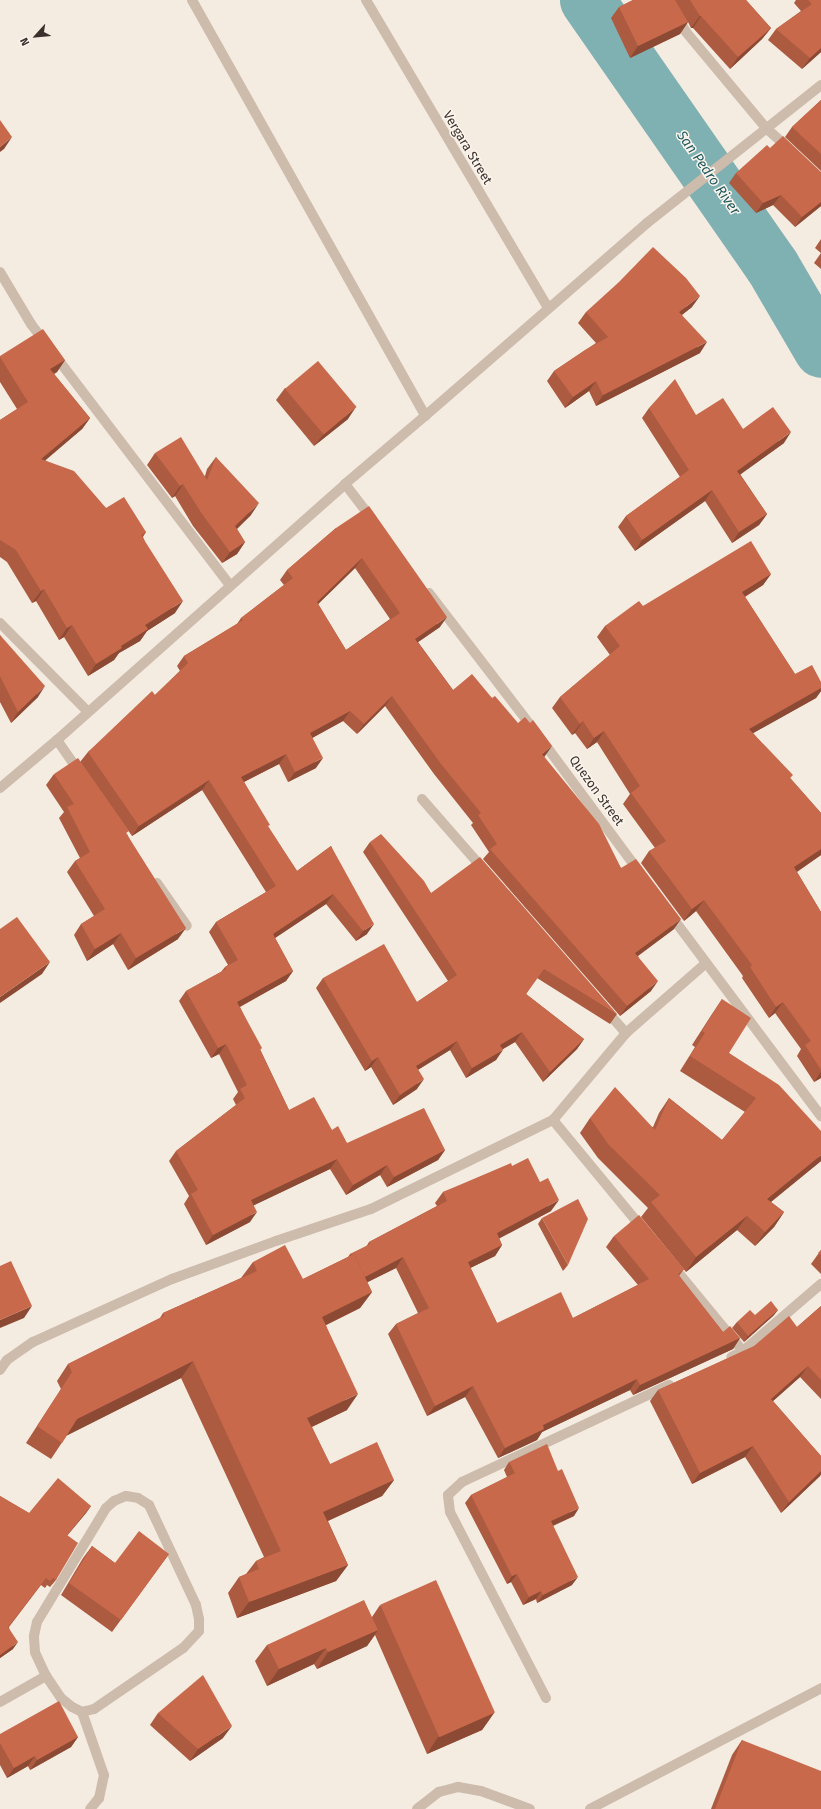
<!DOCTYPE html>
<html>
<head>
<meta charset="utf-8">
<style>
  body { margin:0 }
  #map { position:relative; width:821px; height:1809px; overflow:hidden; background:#f4ebe1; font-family:"Fira Sans",sans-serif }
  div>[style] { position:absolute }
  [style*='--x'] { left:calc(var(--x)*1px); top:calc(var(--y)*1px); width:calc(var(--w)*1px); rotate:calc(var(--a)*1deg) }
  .river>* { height:55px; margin:-27.5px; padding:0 27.5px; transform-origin:27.5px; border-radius:27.5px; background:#7fb0b2 }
  .minor>* { height:10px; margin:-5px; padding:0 5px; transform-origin:5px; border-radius:5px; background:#cdbbac }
  .tertiary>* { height:10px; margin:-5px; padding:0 5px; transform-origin:5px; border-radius:5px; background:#cdbbac }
  .wall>* { inset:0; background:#ac5a40 }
  .shaded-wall>* { inset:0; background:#8c4a34 }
  .building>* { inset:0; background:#c8694b; transform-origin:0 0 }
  span { translate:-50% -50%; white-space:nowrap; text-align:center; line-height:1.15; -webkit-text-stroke:3px #fbf5ee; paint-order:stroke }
  .street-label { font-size:13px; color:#3b302b }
  .water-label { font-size:14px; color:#1f5a5e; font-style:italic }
  .north { position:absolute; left:16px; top:16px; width:40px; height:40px; -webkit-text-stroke:3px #fbf5ee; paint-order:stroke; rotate:243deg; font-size:11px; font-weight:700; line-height:16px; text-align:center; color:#3b302b }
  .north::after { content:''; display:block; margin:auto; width:14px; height:18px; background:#3b302b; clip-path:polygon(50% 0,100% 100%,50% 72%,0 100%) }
</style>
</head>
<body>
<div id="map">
  <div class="river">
    <i style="--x:587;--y:0;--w:324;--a:55.2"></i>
    <i style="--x:772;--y:266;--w:97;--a:59.7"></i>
  </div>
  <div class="minor">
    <i style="--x:192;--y:0;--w:477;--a:60.7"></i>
    <i style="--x:366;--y:0;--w:358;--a:59.4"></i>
    <i style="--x:0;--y:272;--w:61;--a:59.2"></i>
    <i style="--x:31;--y:324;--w:328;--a:52.7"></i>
    <i style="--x:0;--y:623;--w:125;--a:45.3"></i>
    <i style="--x:57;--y:740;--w:40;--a:55.1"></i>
    <i style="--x:422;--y:799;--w:94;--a:48.9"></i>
    <i style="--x:157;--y:883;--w:52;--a:55.1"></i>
    <i style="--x:605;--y:1009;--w:32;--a:49"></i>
    <i style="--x:553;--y:1120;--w:140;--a:50.5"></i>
    <i style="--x:672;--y:1265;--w:112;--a:50.5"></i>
    <i style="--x:743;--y:1351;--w:13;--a:153"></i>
    <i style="--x:743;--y:1351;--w:103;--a:-40.7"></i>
    <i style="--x:0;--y:1370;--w:12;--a:-55"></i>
    <i style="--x:7;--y:1360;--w:32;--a:-35"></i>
    <i style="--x:33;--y:1342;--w:153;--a:-24.4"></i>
    <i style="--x:172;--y:1279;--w:111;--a:-20.1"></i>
    <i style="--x:276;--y:1241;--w:100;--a:-18.6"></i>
    <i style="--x:371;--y:1209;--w:203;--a:-26.1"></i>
    <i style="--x:553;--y:1120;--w:114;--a:-50"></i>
    <i style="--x:626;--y:1033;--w:106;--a:-41.2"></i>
    <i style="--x:126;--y:1496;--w:12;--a:9"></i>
    <i style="--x:138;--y:1498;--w:13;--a:32"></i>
    <i style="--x:149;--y:1505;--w:110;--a:64.8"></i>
    <i style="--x:196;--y:1605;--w:14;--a:78"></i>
    <i style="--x:199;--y:1619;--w:12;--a:90"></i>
    <i style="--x:199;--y:1631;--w:23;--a:133"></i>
    <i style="--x:183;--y:1648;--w:108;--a:145.6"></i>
    <i style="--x:94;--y:1709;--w:12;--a:166"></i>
    <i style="--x:82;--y:1712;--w:11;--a:-153"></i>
    <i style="--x:72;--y:1707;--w:14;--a:-141"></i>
    <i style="--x:61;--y:1698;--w:27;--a:-124"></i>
    <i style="--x:46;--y:1676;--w:26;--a:-115"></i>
    <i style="--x:35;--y:1652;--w:16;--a:-94"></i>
    <i style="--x:34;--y:1636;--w:14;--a:-78"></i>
    <i style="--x:37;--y:1622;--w:133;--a:-58.8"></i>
    <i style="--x:106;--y:1508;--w:11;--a:-41"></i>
    <i style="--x:114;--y:1501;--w:13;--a:-23"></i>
    <i style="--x:546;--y:1698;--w:209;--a:-117.3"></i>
    <i style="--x:450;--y:1512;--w:17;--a:-97"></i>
    <i style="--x:448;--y:1495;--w:19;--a:-43"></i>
    <i style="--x:462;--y:1482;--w:229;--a:-25.1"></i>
    <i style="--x:0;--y:1702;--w:53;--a:-29.5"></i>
    <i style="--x:82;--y:1712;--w:67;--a:70.8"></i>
    <i style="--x:104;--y:1775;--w:24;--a:102"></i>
    <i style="--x:99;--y:1798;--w:14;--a:129"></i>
    <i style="--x:417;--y:1809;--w:28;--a:-38"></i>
    <i style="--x:439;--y:1792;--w:20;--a:-15"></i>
    <i style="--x:458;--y:1787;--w:23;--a:10"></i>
    <i style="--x:481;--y:1791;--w:52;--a:20.2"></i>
    <i style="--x:590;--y:1809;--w:261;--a:-27.6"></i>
  </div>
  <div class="tertiary">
    <i style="--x:667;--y:0;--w:37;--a:59"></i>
    <i style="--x:686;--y:32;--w:125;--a:50.2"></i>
    <i style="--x:766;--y:128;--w:30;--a:42"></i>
    <i style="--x:345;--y:484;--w:44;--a:52.4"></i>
    <i style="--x:429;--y:593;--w:174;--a:52.5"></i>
    <i style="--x:535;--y:731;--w:177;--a:53.5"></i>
    <i style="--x:0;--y:788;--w:75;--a:-40.1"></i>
    <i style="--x:57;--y:740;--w:385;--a:-41.6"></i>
    <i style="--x:345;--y:484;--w:105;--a:-40.4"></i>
    <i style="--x:425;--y:416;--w:294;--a:-41"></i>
    <i style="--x:647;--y:223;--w:222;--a:-38.4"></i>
    <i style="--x:669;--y:913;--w:254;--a:53.2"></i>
  </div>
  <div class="wall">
    <i style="clip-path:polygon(633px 0,746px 0,771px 28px,762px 39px,730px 69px,693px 28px,691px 28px,688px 22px,680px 34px,630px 58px,611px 18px,619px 7px)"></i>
    <i style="clip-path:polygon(796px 0,821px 0,821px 52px,802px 69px,768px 40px,776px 29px,801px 11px,794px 3px)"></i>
    <i style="clip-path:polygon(821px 100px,821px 171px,785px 137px,792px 127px)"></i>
    <i style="clip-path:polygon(770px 148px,821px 172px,821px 206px,795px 227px,773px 205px,756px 213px,729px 183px,736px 173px)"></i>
    <i style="clip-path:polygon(821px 239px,821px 269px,814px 263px,821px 253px,815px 248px)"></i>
    <i style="clip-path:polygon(692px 307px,682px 315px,700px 353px,596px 406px,589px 391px,565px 408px,547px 381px,554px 371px,596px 343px,578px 323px,586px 312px)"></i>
    <i style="clip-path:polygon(0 356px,65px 360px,57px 372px,54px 374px,90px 418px,82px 429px,45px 460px,106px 508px,146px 532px,143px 537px,175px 613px,147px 631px,140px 641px,119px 653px,114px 660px,88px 676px,64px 637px,59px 640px,36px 601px,32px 603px,7px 562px,0 557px,0 420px,17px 409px,0 382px)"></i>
    <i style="clip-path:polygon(285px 388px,348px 419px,314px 446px,276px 400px)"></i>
    <i style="clip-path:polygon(649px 408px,696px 415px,743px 429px,784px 443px,740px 474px,767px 514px,759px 525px,732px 543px,705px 501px,635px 551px,618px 527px,626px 516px,680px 477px,642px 418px)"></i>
    <i style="clip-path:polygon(155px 453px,205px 476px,207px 469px,216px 457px,251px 515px,237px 529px,245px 542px,237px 554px,222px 563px,193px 526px,175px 496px,172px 498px,147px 465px)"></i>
    <i style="clip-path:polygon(evenodd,336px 528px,440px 627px,418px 642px,453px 690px,492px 698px,545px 756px,544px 757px,621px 868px,674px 929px,638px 956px,651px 991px,620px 1016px,483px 859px,489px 852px,471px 825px,473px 823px,434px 774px,385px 706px,357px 734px,343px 721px,312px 738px,316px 768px,288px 782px,279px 764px,244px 782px,268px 827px,297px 871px,331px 846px,367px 934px,356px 941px,326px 904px,275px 938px,293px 971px,286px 981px,240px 1007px,289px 1110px,332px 1130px,347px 1143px,445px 1150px,438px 1160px,387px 1187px,380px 1175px,346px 1195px,330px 1169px,254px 1205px,250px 1222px,206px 1245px,184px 1204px,189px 1196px,169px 1161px,176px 1151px,236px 1105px,233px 1099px,238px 1092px,219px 1054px,211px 1058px,179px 1001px,186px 991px,221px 972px,225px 967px,228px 965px,209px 932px,216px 922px,266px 892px,202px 790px,132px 836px,80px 762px,88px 752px,155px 695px,180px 671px,177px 666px,184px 656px,237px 624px,241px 618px,284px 585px,280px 580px,287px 570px,336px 528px,355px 568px,390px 619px,346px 650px,318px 604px,355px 568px)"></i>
    <i style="clip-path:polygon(771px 574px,763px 585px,745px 597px,795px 674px,821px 682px,821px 691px,816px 698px,753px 733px,791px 779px,821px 813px,821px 855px,797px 872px,821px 912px,821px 1078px,814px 1082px,797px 1056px,801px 1049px,775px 1013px,769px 1018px,742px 978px,743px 976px,696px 911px,684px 921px,641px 863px,649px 851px,655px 848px,623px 804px,630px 794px,597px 742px,587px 749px,575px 733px,572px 735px,552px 708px,560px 697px,610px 655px,597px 637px,605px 626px,643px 606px)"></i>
    <i style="clip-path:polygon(0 635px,38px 697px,11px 723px,0 702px)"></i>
    <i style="clip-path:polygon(54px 774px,127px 834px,178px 939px,128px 970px,113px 944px,87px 961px,74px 935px,81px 924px,94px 916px,67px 872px,75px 861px,80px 858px,59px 818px,64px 812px,46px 785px)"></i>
    <i style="clip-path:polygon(370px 842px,431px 893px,617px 1014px,610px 1024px,537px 978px,526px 994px,584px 1039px,577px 1049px,543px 1082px,515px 1042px,502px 1049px,496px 1060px,466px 1078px,450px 1050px,418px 1070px,417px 1089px,393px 1105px,371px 1067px,365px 1071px,316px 988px,323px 978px,417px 1002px,448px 981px,363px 852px)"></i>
    <i style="clip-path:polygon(722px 999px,729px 1053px,821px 1161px,771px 1202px,784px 1212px,774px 1227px,755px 1246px,737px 1230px,686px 1272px,641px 1217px,648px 1208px,598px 1158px,580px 1133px,590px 1118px,653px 1127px,659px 1113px,669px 1098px,722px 1140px,745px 1112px,680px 1071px,695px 1047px,692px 1045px,712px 1014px)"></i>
    <i style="clip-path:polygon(512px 1166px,551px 1211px,499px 1238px,502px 1245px,495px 1256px,470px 1268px,497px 1323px,573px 1318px,638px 1285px,606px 1247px,614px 1236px,684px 1269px,679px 1276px,723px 1332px,740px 1338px,733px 1349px,633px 1395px,630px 1390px,542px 1432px,537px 1440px,498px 1458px,465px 1397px,427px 1416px,388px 1334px,396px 1324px,418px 1313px,396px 1268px,367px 1282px,372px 1292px,360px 1308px,326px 1325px,347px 1410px,312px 1427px,330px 1464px,394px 1480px,382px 1496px,328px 1521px,348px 1565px,336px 1581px,237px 1618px,228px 1593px,239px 1577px,246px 1574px,256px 1561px,264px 1557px,181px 1378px,67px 1435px,51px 1459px,26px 1443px,61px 1389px,57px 1381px,68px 1364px,160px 1318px,163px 1313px,241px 1278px,253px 1262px,303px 1279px,348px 1257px,350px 1254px,366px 1247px,369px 1242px,437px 1206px,435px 1203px,443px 1192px)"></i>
    <i style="clip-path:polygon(542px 1218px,568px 1265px,563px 1271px,538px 1224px)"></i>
    <i style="clip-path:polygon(821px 1250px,821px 1274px,811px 1264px)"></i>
    <i style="clip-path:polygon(821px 1306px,821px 1399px,800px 1377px,773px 1401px,821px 1456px,821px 1474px,820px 1476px,781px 1513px,745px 1457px,692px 1484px,650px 1401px,658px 1390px,797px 1327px)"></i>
    <i style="clip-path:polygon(778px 1310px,773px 1316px,744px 1342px,732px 1328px,737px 1322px)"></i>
    <i style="clip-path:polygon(509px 1462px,574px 1516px,553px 1526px,572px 1585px,537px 1603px,536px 1599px,523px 1605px,511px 1582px,507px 1584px,465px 1503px,471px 1495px,507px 1477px,504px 1470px)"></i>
    <i style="clip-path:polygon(0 1496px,29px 1513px,91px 1506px,86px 1513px,67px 1535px,56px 1580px,50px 1587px,47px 1585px,45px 1588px,41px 1585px,9px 1627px,13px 1649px,0 1658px)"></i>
    <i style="clip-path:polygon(92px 1546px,115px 1563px,169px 1554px,112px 1632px,61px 1595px,83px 1558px)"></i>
    <i style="clip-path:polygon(380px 1605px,494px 1713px,482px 1730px,427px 1754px,375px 1635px,367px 1646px,317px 1669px,314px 1664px,267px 1686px,255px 1661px,267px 1645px,372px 1617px)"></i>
    <i style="clip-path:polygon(158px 1713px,223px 1738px,190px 1761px,150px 1725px)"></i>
    <i style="clip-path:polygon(0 1734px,78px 1737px,71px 1747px,30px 1770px,28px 1766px,7px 1778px,0 1765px)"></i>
    <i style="clip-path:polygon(742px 1740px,821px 1809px,711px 1809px,732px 1755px)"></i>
  </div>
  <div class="shaded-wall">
    <i style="clip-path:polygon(700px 16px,701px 16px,693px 28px,691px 28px)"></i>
    <i style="clip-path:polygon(688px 22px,680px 34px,630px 58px,638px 46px)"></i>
    <i style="clip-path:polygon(771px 28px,762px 39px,730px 69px,738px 57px)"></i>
    <i style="clip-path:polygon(821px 48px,821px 52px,802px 69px,810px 58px)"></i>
    <i style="clip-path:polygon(12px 137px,4px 149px,0 152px,0 147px)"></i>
    <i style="clip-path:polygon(781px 195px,773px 205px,756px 213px,763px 203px)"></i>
    <i style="clip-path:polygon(821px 202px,821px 206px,795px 227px,802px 217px)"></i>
    <i style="clip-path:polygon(700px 296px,692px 307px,671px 323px,679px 312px)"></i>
    <i style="clip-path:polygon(707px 342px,700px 353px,596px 406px,603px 395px)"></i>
    <i style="clip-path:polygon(65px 360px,57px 372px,42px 381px,50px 369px)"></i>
    <i style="clip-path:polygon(596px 381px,589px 391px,565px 408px,573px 397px)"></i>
    <i style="clip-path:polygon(356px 407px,348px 419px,314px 446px,323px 435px)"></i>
    <i style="clip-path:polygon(90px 418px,82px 429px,33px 471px,41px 459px)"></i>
    <i style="clip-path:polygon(791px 432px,784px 443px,730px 482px,737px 471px)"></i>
    <i style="clip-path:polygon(183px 484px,175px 496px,172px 498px,180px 486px)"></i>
    <i style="clip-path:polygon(712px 490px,705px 501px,635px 551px,642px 540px)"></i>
    <i style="clip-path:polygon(259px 503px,251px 515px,227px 538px,235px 526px)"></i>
    <i style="clip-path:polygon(767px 514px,759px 525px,732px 543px,739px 532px)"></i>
    <i style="clip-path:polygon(245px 542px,237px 554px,222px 563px,230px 552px)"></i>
    <i style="clip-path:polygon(362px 558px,355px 568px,310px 612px,317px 602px)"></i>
    <i style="clip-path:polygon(771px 574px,763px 585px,734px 603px,742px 592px)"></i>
    <i style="clip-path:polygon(44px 589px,36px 601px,32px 603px,41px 591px)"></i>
    <i style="clip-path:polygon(183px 601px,175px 613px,147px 631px,140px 641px,119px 653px,114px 660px,88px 676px,96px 664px,121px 646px,145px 625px)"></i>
    <i style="clip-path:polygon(447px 617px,440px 627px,408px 649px,415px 639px)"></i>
    <i style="clip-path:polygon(72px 625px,64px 637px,59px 640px,67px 628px)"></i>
    <i style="clip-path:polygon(45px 686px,38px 697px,11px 723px,18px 712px)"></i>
    <i style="clip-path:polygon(821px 688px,821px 691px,816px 698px,741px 740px,749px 729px)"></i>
    <i style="clip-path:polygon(392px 696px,385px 706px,357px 734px,364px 724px)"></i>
    <i style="clip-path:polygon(350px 711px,343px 721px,303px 743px,310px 733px)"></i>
    <i style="clip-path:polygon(583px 721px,575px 733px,572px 735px,580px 724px)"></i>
    <i style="clip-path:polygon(604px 731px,597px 742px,587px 749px,594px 738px)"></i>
    <i style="clip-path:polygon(552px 746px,545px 756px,535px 764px,542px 754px)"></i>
    <i style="clip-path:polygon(286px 754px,279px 764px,234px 787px,241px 777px)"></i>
    <i style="clip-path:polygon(323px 758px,316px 768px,288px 782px,295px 772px)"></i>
    <i style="clip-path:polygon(209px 780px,202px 790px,132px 836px,139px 826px)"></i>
    <i style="clip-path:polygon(821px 849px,821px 855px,786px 879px,794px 867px)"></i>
    <i style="clip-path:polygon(333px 894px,326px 904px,266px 944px,273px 934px)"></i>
    <i style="clip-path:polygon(704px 900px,696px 911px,684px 921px,692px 909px)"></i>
    <i style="clip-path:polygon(681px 919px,674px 929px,628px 963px,635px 953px)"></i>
    <i style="clip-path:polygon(374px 924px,367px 934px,356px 941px,363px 931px)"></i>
    <i style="clip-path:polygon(186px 928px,178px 939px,128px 970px,136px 958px)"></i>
    <i style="clip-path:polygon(121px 933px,113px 944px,87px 961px,95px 949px)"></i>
    <i style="clip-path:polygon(50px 962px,42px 974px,0 1003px,0 997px)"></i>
    <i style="clip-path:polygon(293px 971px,286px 981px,230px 1012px,237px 1002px)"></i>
    <i style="clip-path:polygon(658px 981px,651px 991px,620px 1016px,627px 1006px)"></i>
    <i style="clip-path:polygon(783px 1002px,775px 1013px,769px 1018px,776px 1007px)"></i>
    <i style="clip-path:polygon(522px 1032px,515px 1042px,493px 1055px,500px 1045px)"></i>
    <i style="clip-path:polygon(584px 1039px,577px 1049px,543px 1082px,550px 1072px)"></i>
    <i style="clip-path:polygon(457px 1041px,450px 1050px,409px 1075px,416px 1066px)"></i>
    <i style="clip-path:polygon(226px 1044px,219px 1054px,211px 1058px,218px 1048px)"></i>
    <i style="clip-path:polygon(503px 1050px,496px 1060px,466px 1078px,472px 1068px)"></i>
    <i style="clip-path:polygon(378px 1057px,371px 1067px,365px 1071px,372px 1061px)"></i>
    <i style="clip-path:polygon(821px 1072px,821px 1078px,814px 1082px)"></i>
    <i style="clip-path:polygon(424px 1079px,417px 1089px,393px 1105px,400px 1095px)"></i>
    <i style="clip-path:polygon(445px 1150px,438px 1160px,387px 1187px,394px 1177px)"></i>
    <i style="clip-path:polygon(821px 1155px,821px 1161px,757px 1213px,767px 1199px)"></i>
    <i style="clip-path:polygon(337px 1159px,330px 1169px,244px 1210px,251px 1200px)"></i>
    <i style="clip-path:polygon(387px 1165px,380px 1175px,346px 1195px,353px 1185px)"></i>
    <i style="clip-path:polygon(559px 1200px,551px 1211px,489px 1244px,497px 1233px)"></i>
    <i style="clip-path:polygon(257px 1212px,250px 1222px,206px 1245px,213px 1235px)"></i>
    <i style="clip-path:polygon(784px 1212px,774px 1227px,755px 1246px,765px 1232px)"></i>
    <i style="clip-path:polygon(747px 1216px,737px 1230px,686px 1272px,696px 1257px)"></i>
    <i style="clip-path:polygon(502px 1245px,495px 1256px,460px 1273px,468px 1262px)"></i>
    <i style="clip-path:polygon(403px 1257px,396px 1268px,354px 1289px,362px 1278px)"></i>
    <i style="clip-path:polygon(372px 1292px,360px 1308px,310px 1333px,322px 1317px)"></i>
    <i style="clip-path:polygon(32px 1306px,24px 1318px,0 1328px,0 1320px)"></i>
    <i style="clip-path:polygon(778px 1310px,773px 1316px,744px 1342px,748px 1336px)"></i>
    <i style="clip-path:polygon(740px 1338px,733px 1349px,633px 1395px,640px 1385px)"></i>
    <i style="clip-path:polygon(193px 1361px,181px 1378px,66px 1436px,77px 1419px)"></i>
    <i style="clip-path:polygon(808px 1366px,800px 1377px,763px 1410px,771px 1399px)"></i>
    <i style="clip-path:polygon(637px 1379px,630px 1390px,542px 1432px,537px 1440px,498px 1458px,505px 1448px,543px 1425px)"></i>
    <i style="clip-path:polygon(473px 1386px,465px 1397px,427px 1416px,435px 1406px)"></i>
    <i style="clip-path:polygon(358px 1394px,347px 1410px,296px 1434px,307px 1418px)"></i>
    <i style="clip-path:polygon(753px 1446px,745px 1457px,692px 1484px,700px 1473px)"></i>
    <i style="clip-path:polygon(821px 1471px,821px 1474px,820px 1476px,781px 1513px,789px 1502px)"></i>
    <i style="clip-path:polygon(394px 1480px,382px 1496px,312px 1528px,323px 1512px)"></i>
    <i style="clip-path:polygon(91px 1506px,86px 1513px,62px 1542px,67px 1535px)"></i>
    <i style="clip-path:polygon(579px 1508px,574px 1516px,545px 1529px,551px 1521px)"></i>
    <i style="clip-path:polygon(348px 1565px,336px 1581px,237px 1618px,249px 1602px)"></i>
    <i style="clip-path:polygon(517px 1574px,511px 1582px,507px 1584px,512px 1576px)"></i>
    <i style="clip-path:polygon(578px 1577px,572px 1585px,537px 1603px,543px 1595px)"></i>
    <i style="clip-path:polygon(541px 1591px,536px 1599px,523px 1605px,529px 1597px)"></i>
    <i style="clip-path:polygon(378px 1630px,367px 1646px,317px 1669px,328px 1652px)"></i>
    <i style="clip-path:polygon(18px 1642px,13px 1649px,0 1658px,0 1655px)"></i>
    <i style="clip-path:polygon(326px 1648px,314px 1664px,267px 1686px,279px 1669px)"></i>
    <i style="clip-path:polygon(494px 1713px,482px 1730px,427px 1754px,438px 1737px)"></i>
    <i style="clip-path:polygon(232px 1726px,223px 1738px,190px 1761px,198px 1749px)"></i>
    <i style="clip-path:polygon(78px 1737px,71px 1747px,30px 1770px,37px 1760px)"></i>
    <i style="clip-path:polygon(35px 1756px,28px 1766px,7px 1778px,14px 1768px)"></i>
  </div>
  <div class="building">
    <i style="clip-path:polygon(633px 0,675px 0,688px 22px,638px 46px,619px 7px)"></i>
    <i style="clip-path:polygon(690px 0,746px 0,771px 28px,738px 57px,701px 16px,700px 16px)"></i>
    <i style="clip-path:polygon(808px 0,821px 0,821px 48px,810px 58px,776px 29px,812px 4px)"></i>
    <i style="clip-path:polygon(821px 100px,821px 154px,792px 127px)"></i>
    <i style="clip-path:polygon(0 120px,12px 137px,0 147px)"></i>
    <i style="clip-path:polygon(783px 136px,821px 172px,821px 202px,802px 217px,781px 195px,763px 203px,736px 173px,767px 145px,770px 148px)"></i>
    <i style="clip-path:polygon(653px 247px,686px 278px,700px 296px,679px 312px,707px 342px,603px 395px,596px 381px,573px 397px,554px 371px,585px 350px,608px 337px,586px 312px,619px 282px)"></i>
    <i style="clip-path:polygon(43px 329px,65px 360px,50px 369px,90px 418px,41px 459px,74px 471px,106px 508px,124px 497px,146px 532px,141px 535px,183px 601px,145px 625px,148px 629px,121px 646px,122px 648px,96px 664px,72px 625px,67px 628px,44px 589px,41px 591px,16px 550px,0 540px,0 420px,28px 402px,0 357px,0 356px)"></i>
    <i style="left:318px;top:361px;width:60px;height:43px;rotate:50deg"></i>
    <i style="clip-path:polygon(675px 379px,696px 415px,723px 398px,743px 429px,773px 407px,791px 432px,737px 471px,767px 514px,739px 532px,712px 490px,642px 540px,626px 516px,689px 470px,649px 408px)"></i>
    <i style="clip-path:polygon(181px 437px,207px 480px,216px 457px,259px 503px,235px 526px,245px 542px,230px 552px,202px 514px,183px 484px,180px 486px,155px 453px)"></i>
    <i style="clip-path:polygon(evenodd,369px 506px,447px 617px,415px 639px,453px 690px,472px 674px,492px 698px,495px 696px,518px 723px,525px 717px,530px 723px,533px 720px,552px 746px,542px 754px,599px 824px,621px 868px,636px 859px,681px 919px,635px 953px,658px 981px,627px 1006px,490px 849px,497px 844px,478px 815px,481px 813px,441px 764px,392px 696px,364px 724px,350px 711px,310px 733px,323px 758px,295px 772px,286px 754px,241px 777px,270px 825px,268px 826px,297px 871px,331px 846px,374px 924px,363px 931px,333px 894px,273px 934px,293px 971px,237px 1002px,262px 1048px,260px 1050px,289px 1110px,314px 1097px,332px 1130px,338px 1126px,347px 1143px,424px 1108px,445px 1150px,394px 1177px,387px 1165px,353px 1185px,337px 1159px,251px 1200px,257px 1212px,213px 1235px,191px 1194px,198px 1190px,176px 1151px,245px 1098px,240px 1089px,247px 1085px,226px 1044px,218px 1048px,186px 991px,226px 969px,225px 967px,238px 960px,216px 922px,276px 886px,209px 780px,139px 826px,88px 752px,152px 691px,155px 695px,188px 663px,184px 656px,243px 620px,241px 618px,293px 578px,287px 570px,336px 528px,369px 506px,362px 558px,400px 613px,346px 650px,317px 602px,362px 558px)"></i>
    <i style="clip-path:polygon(751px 541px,771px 574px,742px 592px,795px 674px,812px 665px,821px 682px,821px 688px,749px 729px,793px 775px,790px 778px,821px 813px,821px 849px,794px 867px,821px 912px,821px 1070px,805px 1045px,811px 1041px,783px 1002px,776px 1007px,750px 967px,752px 965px,704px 900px,692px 909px,649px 851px,666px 841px,631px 793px,640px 786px,604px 731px,594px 738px,583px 721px,580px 724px,560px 697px,620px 646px,605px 626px,639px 601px,643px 606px)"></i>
    <i style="clip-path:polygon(0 635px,45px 686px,18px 712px,0 676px)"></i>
    <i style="clip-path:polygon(78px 758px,129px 831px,126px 833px,186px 928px,136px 958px,121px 933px,95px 949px,81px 924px,105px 909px,75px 861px,90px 852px,67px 807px,74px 804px,54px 774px)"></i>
    <i style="clip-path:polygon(381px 834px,424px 881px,431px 893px,480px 857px,617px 1014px,544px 969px,526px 994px,584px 1039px,550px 1072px,522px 1032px,500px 1045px,503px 1050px,472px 1068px,457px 1041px,416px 1066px,424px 1079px,400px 1095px,378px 1057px,372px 1061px,323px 978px,384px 944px,417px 1002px,457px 975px,370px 842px)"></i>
    <i style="clip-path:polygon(17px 917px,50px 962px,0 997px,0 929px)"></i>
    <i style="clip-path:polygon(722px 999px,751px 1018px,729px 1053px,779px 1085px,821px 1131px,821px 1155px,767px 1199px,784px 1212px,765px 1232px,747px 1216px,696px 1257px,651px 1202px,660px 1195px,608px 1144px,590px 1118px,615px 1087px,655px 1130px,669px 1098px,722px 1140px,756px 1098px,690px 1056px,705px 1033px,702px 1031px)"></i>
    <i style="clip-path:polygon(528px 1158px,540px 1182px,548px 1178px,559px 1200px,497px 1233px,502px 1245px,468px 1262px,497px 1323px,561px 1292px,573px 1318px,649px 1279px,614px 1236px,639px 1215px,684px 1269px,678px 1274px,723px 1332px,730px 1326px,740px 1338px,640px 1385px,637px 1379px,543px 1425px,544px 1429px,505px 1448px,473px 1386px,435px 1406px,396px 1324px,429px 1308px,403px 1257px,365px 1277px,354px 1254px,351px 1255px,350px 1254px,370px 1244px,369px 1242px,447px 1201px,443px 1192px,511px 1163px,512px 1166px)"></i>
    <i style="clip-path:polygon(578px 1199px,588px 1219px,568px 1265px,542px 1218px)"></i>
    <i style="clip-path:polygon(285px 1245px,303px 1279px,354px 1254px,372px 1292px,322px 1317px,358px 1394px,307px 1418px,330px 1464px,377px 1442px,394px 1480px,323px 1512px,348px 1565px,249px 1602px,239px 1577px,259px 1569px,256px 1561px,281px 1551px,193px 1361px,77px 1419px,62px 1443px,37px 1426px,72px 1372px,68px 1364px,164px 1316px,163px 1313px,257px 1271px,253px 1262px)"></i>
    <i style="clip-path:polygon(821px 1250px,821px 1255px,818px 1253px)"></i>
    <i style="clip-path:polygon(11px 1261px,32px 1306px,0 1320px,0 1266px)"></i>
    <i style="clip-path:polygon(771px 1301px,778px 1310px,748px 1336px,737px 1322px,750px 1310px,755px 1315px)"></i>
    <i style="clip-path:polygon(821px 1306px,821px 1380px,808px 1366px,771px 1399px,821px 1456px,821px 1471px,789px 1502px,753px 1446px,700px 1473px,658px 1390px,754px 1346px,789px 1316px,797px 1327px)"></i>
    <i style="clip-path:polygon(547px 1444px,558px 1471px,562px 1469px,579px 1508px,551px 1521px,578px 1577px,543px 1595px,541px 1591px,529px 1597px,517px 1574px,512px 1576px,471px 1495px,515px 1473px,509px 1462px)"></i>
    <i style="clip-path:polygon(58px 1478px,91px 1506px,67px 1535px,78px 1543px,56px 1580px,53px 1578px,50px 1581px,46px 1578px,8px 1627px,18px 1642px,0 1655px,0 1496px,29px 1513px)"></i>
    <i style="clip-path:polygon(139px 1531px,169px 1554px,121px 1620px,69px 1583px,92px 1546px,115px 1563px)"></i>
    <i style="left:436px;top:1580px;width:145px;height:61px;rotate:66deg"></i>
    <i style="clip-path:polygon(364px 1600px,378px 1630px,328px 1652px,326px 1648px,279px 1669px,267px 1645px)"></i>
    <i style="clip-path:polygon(203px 1675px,232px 1726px,198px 1749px,158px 1713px)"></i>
    <i style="clip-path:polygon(59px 1701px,78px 1737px,37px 1760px,35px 1756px,14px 1768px,0 1743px,0 1734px)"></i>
    <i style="clip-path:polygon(742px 1740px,821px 1771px,821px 1809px,715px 1809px)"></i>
  </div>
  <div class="street-label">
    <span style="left:467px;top:148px;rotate:59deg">Vergara Street</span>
    <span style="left:596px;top:791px;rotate:54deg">Quezon Street</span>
  </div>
  <div class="water-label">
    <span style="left:708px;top:173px;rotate:55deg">San Pedro River</span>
  </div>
  <div class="north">N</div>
</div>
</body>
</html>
